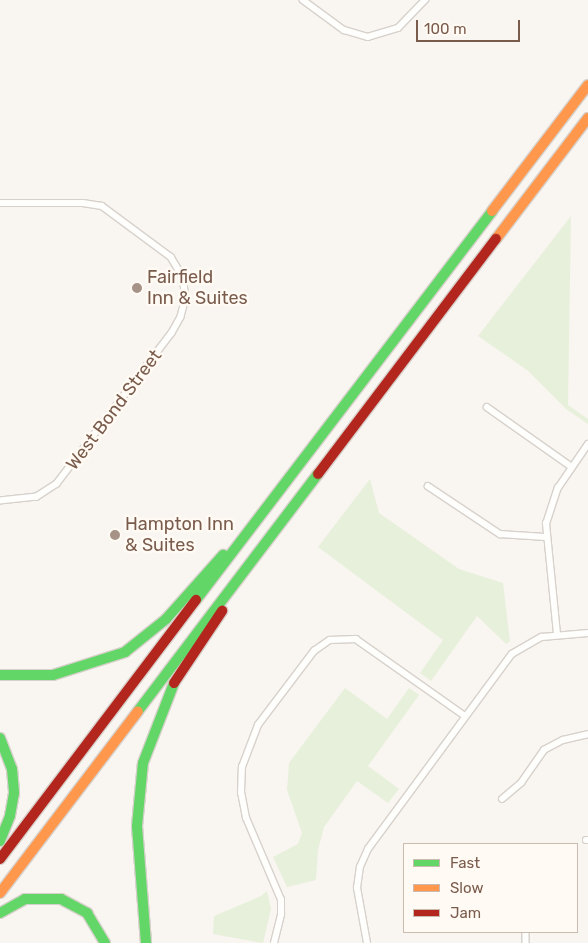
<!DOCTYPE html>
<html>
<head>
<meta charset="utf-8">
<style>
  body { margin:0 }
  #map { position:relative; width:588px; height:943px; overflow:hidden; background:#f9f5f0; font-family:Rubik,sans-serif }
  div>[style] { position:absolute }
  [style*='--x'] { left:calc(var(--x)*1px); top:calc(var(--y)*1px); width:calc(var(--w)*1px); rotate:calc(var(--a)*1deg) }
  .green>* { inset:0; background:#e7f0db }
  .roads { filter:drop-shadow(1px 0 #d7d1cb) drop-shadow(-1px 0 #d7d1cb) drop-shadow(0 1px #d7d1cb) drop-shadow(0 -1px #d7d1cb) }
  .street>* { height:5.5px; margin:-2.75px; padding:0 2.75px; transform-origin:2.75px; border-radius:2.75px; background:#fefefd }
  .fast>* { height:10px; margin:-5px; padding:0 5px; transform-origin:5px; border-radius:5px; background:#63d668 }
  .slow>* { height:10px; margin:-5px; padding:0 5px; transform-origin:5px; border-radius:5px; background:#ff974d }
  .jam>* { height:10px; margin:-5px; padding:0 5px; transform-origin:5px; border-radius:5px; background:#b3261e }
  .dots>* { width:14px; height:14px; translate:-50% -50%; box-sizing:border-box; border:2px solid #fffaf3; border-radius:50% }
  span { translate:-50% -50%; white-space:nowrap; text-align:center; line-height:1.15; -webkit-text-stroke:5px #fffaf3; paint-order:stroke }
  .poi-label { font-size:18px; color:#7a5c4d }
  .left { translate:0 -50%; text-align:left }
  .street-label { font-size:18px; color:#7a5c4d }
  .legend { position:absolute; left:403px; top:843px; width:175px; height:90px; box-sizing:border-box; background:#fffaf3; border:1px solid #cabbb1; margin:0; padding:6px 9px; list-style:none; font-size:15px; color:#7a5c4d }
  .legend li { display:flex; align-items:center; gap:10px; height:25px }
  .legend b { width:25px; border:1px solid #cabbb1 }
  .scale { position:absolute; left:416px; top:20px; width:104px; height:22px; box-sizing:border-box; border:2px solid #7a5c4d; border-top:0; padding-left:6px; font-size:15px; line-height:18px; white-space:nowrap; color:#7a5c4d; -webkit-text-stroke:4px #fffaf3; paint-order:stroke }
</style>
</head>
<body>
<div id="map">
  <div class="green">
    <i style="clip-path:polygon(571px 216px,568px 405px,588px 419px,588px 424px,566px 409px,527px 370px,478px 336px)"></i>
    <i style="clip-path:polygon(370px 479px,379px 513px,459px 569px,503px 583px,510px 641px,506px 644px,477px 616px,431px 681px,420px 673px,443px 640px,318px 547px)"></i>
    <i style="clip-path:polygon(345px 688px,387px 719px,409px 688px,419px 695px,368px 766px,399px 789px,388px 803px,357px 781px,324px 827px,318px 850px,316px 880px,287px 887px,273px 857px,298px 844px,302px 833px,287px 790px,289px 763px)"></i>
    <i style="clip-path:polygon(267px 891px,271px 909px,263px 943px,213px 934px,214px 916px,261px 896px)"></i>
  </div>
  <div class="roads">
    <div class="street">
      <i style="--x:303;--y:0;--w:51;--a:36.2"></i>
      <i style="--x:344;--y:30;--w:25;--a:16"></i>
      <i style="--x:368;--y:37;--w:31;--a:-17"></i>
      <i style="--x:398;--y:28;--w:39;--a:-46"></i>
      <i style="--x:0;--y:203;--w:83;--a:0"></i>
      <i style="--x:83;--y:203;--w:19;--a:9"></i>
      <i style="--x:102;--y:206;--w:86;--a:36.5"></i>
      <i style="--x:171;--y:257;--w:23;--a:59"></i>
      <i style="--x:183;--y:277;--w:21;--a:82"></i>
      <i style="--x:186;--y:298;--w:20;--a:105"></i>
      <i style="--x:181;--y:317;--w:18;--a:119"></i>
      <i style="--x:172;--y:333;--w:190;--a:127.3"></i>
      <i style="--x:57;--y:484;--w:24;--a:147"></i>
      <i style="--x:37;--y:497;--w:37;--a:174"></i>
      <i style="--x:487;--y:407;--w:104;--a:35.2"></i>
      <i style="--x:428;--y:486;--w:87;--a:33.7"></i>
      <i style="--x:500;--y:534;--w:45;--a:3.8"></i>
      <i style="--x:557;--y:634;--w:111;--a:-95.7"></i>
      <i style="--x:546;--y:524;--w:38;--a:-72"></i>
      <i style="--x:558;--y:488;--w:53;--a:-55.7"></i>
      <i style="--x:502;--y:799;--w:25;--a:-40"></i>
      <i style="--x:521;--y:783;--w:40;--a:-55.1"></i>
      <i style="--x:544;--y:750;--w:21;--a:-28"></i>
      <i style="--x:563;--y:740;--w:26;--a:-13"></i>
      <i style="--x:586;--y:840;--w:2;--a:0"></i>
      <i style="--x:526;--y:932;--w:11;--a:90"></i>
      <i style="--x:274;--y:943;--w:29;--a:-76"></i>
      <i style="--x:281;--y:915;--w:15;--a:-90"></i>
      <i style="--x:281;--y:900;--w:89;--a:-113.1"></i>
      <i style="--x:246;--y:818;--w:25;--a:-101"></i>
      <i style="--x:241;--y:793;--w:26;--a:-88"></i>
      <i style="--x:242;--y:767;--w:45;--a:-69.1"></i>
      <i style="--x:258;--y:725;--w:93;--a:-52.9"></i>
      <i style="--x:314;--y:651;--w:19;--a:-35"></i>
      <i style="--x:330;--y:640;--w:26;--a:-2"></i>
      <i style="--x:356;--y:639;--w:133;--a:35.2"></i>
      <i style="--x:367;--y:943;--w:56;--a:-100.3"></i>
      <i style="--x:357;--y:888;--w:21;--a:-82"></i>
      <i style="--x:360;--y:867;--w:20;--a:-66"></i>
      <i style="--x:368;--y:849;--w:242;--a:-53.6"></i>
      <i style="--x:512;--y:654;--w:34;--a:-30"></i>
      <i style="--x:542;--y:637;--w:46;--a:-5"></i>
    </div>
    <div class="fast">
      <i style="--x:196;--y:600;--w:489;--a:-52.7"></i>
      <i style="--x:0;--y:675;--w:53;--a:0"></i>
      <i style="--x:53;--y:675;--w:76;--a:-17.7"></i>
      <i style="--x:125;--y:652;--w:53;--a:-38.8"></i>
      <i style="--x:166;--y:619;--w:86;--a:-48.3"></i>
      <i style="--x:138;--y:711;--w:298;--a:-52.8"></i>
      <i style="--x:0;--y:738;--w:33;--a:69"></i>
      <i style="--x:12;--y:769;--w:24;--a:85"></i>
      <i style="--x:14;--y:793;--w:23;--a:100"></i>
      <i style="--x:10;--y:816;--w:27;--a:112"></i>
      <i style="--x:0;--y:913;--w:29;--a:-29"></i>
      <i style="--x:25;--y:899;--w:36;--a:0"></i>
      <i style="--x:61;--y:899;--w:30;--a:28"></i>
      <i style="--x:87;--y:913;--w:35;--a:59"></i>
      <i style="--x:146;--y:943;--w:117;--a:-94.4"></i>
      <i style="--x:137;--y:826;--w:63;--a:-84.6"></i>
      <i style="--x:143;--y:763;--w:86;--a:-68.8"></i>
    </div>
    <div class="slow">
      <i style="--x:492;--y:211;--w:158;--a:-52.7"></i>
      <i style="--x:496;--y:239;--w:152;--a:-52.8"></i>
      <i style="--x:0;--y:893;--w:228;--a:-52.8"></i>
    </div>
    <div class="jam">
      <i style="--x:318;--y:474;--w:295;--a:-52.9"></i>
      <i style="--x:174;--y:683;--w:87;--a:-56.3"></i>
      <i style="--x:0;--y:859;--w:325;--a:-52.9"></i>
    </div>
  </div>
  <div class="dots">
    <i style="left:137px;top:288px;background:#a69286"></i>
    <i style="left:115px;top:535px;background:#a69286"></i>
  </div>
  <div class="poi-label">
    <span class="left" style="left:147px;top:288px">Fairfield<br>Inn &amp; Suites</span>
    <span class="left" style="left:125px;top:535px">Hampton Inn<br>&amp; Suites</span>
  </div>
  <div class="street-label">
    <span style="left:114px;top:410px;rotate:-53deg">West Bond Street</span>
  </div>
  <ul class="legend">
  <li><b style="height:6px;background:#63d668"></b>Fast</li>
  <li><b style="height:6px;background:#ff974d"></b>Slow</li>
  <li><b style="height:6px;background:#b3261e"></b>Jam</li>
  </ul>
  <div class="scale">100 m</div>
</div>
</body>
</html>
